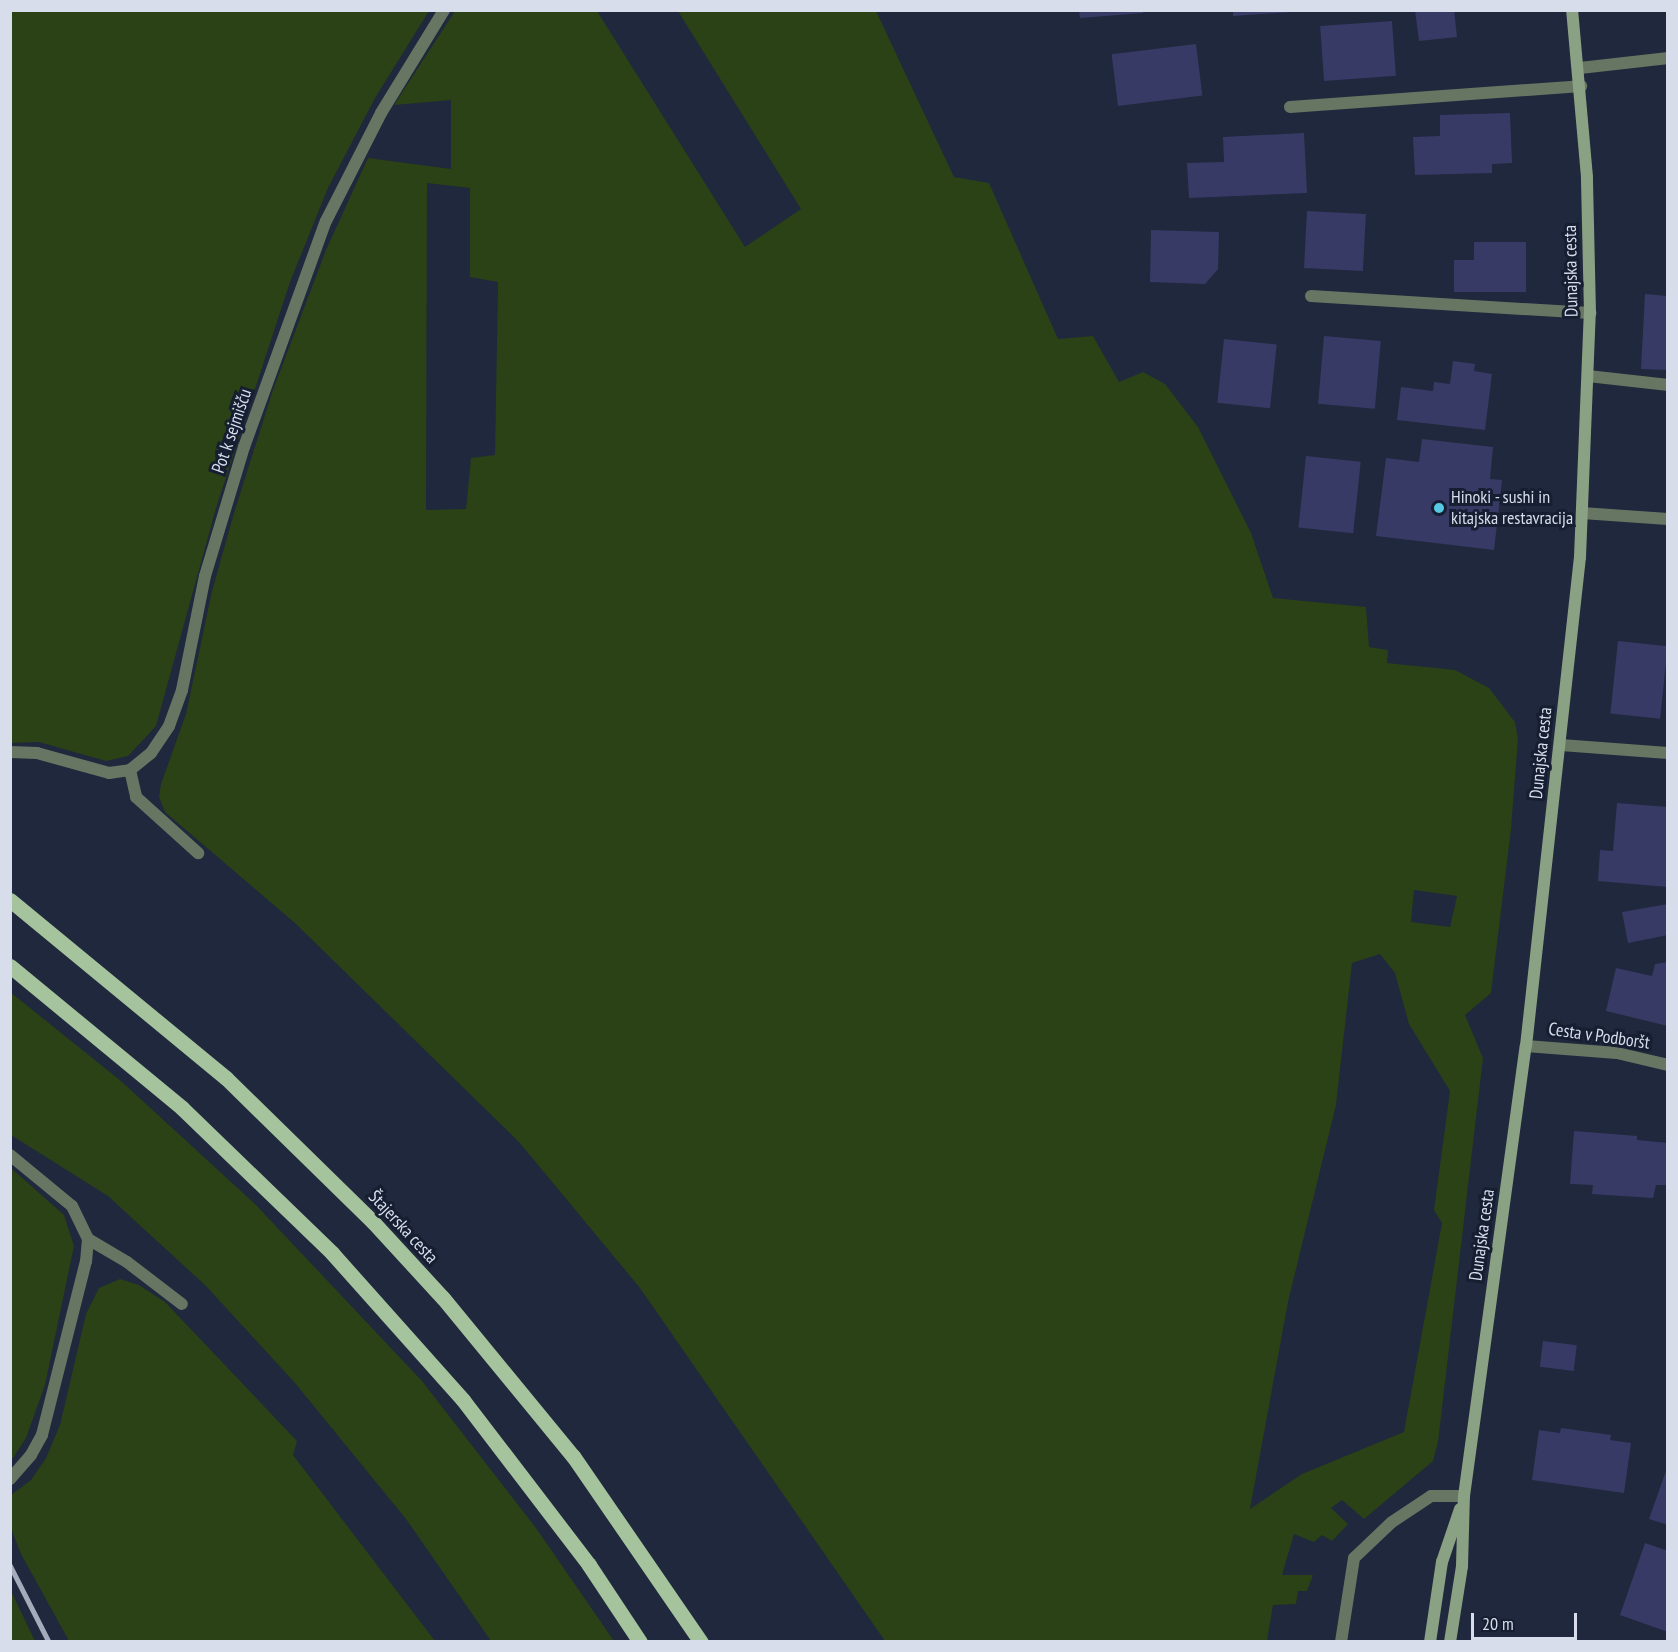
<!DOCTYPE html>
<html>
<head>
<meta charset="utf-8">
<style>
  body { margin:0 }
  #map { position:relative; width:1678px; height:1652px; overflow:hidden; background:#1f283c; font-family:"PT Sans Narrow",sans-serif }
  div>[style] { position:absolute }
  [style*='--x'] { left:calc(var(--x)*1px); top:calc(var(--y)*1px); width:calc(var(--w)*1px); rotate:calc(var(--a)*1deg) }
  .green>* { inset:0; background:#2b4116 }
  .building>* { inset:0; background:#383a66; transform-origin:0 0 }
  .lane>* { height:12px; margin:-6px; padding:0 6px; transform-origin:6px; border-radius:6px; background:#677663 }
  .street>* { height:12px; margin:-6px; padding:0 6px; transform-origin:6px; border-radius:6px; background:#677663 }
  .secondary>* { height:12px; margin:-6px; padding:0 6px; transform-origin:6px; border-radius:6px; background:#8aa183 }
  .primary>* { height:15px; margin:-7.5px; padding:0 7.5px; transform-origin:7.5px; border-radius:7.5px; background:#a5c39c }
  .rail>* { height:4.5px; margin:-2.25px; padding:0 2.25px; transform-origin:2.25px; border-radius:2.25px; background:#a4abba }
  .dots>* { width:16px; height:16px; translate:-50% -50%; box-sizing:border-box; border:3px solid #161e32; border-radius:50% }
  span { translate:-50% -50%; white-space:nowrap; text-align:center; line-height:1.15; -webkit-text-stroke:6px #161e32; paint-order:stroke }
  .street-label { font-size:18px; color:#d7ddeb }
  .poi-label { font-size:18px; color:#d7ddeb }
  .left { translate:0 -50%; text-align:left }
  .frame { position:absolute; inset:0; border:12px solid #d7ddeb; pointer-events:none }
  .scale { position:absolute; left:1471px; top:1613px; width:106px; height:27px; box-sizing:border-box; border:3px solid #d7ddeb; border-top:0; padding-left:8px; font-size:18px; line-height:21px; white-space:nowrap; color:#d7ddeb; -webkit-text-stroke:4px #161e32; paint-order:stroke }
</style>
</head>
<body>
<div id="map">
  <div class="green">
    <i style="clip-path:polygon(10px 11px,429px 11px,375px 98px,328px 188px,290px 282px,216px 508px,156px 726px,128px 756px,106px 761px,39px 742px,11px 743px)"></i>
    <i style="clip-path:polygon(evenodd,455px 11px,597px 11px,745px 247px,801px 209px,678px 11px,876px 11px,954px 177px,989px 183px,1058px 339px,1093px 336px,1119px 382px,1143px 372px,1165px 384px,1198px 427px,1251px 533px,1273px 598px,1366px 607px,1369px 647px,1388px 650px,1387px 663px,1455px 670px,1489px 688px,1515px 722px,1518px 739px,1511px 829px,1491px 993px,1465px 1015px,1483px 1058px,1438px 1442px,1433px 1461px,1364px 1519px,1342px 1500px,1331px 1508px,1348px 1524px,1332px 1541px,1322px 1535px,1314px 1542px,1294px 1534px,1282px 1575px,1313px 1575px,1307px 1591px,1298px 1591px,1296px 1604px,1273px 1605px,1267px 1641px,885px 1641px,640px 1288px,519px 1142px,296px 924px,165px 812px,159px 797px,161px 784px,186px 714px,212px 591px,234px 513px,273px 390px,326px 250px,368px 158px,451px 169px,451px 100px,394px 105px,455px 11px,427px 183px,470px 188px,470px 277px,498px 282px,495px 455px,471px 458px,466px 509px,426px 510px,427px 183px,455px 11px,1414px 890px,1457px 896px,1450px 927px,1411px 922px,1414px 890px,455px 11px,1380px 954px,1395px 973px,1409px 1024px,1450px 1091px,1434px 1210px,1442px 1223px,1404px 1432px,1302px 1474px,1250px 1509px,1288px 1302px,1336px 1105px,1352px 963px,1380px 954px)"></i>
    <i style="clip-path:polygon(10px 992px,121px 1081px,255px 1204px,422px 1381px,536px 1528px,614px 1641px,491px 1641px,406px 1519px,295px 1383px,206px 1286px,108px 1196px,11px 1135px)"></i>
    <i style="clip-path:polygon(11px 1168px,64px 1215px,74px 1246px,45px 1385px,26px 1438px,11px 1461px)"></i>
    <i style="clip-path:polygon(120px 1279px,139px 1285px,165px 1302px,297px 1441px,293px 1455px,435px 1641px,69px 1641px,21px 1554px,11px 1528px,11px 1495px,31px 1480px,46px 1458px,60px 1425px,86px 1314px,99px 1288px)"></i>
    <i style="clip-path:polygon(11px 1591px,35px 1641px,11px 1641px)"></i>
  </div>
  <div class="building">
    <i style="clip-path:polygon(1079px 10px,1143px 10px,1143px 13px,1080px 18px)"></i>
    <i style="clip-path:polygon(1233px 10px,1292px 10px,1292px 12px,1233px 16px)"></i>
    <i style="clip-path:polygon(1415px 10px,1454px 10px,1457px 37px,1419px 41px)"></i>
    <i style="left:1392px;top:21px;width:55px;height:72px;rotate:86deg"></i>
    <i style="left:1196px;top:44px;width:52px;height:85px;rotate:83deg"></i>
    <i style="clip-path:polygon(1510px 113px,1512px 163px,1492px 164px,1492px 173px,1415px 175px,1413px 137px,1440px 136px,1440px 115px)"></i>
    <i style="clip-path:polygon(1304px 133px,1307px 193px,1189px 198px,1187px 163px,1224px 162px,1223px 137px)"></i>
    <i style="left:1307px;top:211px;width:59px;height:57px;rotate:3deg"></i>
    <i style="clip-path:polygon(1151px 230px,1219px 232px,1218px 269px,1205px 284px,1150px 282px)"></i>
    <i style="clip-path:polygon(1474px 242px,1526px 242px,1526px 292px,1454px 292px,1454px 260px,1474px 260px)"></i>
    <i style="clip-path:polygon(1645px 294px,1668px 296px,1668px 370px,1641px 369px)"></i>
    <i style="left:1324px;top:336px;width:57px;height:68px;rotate:5deg"></i>
    <i style="left:1224px;top:339px;width:53px;height:64px;rotate:6deg"></i>
    <i style="clip-path:polygon(1453px 361px,1475px 364px,1474px 371px,1492px 374px,1485px 430px,1397px 420px,1401px 387px,1433px 391px,1434px 382px,1450px 384px)"></i>
    <i style="clip-path:polygon(1422px 439px,1493px 447px,1490px 479px,1502px 480px,1494px 550px,1376px 536px,1386px 458px,1419px 462px)"></i>
    <i style="left:1306px;top:456px;width:55px;height:72px;rotate:6deg"></i>
    <i style="left:1618px;top:641px;width:50px;height:73px;rotate:6deg"></i>
    <i style="clip-path:polygon(1617px 803px,1668px 807px,1668px 887px,1598px 881px,1600px 850px,1613px 851px)"></i>
    <i style="clip-path:polygon(1668px 904px,1668px 935px,1628px 943px,1622px 912px)"></i>
    <i style="clip-path:polygon(1668px 962px,1668px 1026px,1606px 1011px,1616px 968px,1652px 976px,1655px 964px)"></i>
    <i style="clip-path:polygon(1574px 1131px,1637px 1136px,1637px 1140px,1668px 1143px,1668px 1185px,1656px 1185px,1653px 1198px,1592px 1194px,1593px 1185px,1570px 1184px)"></i>
    <i style="left:1543px;top:1341px;width:34px;height:26px;rotate:7deg"></i>
    <i style="clip-path:polygon(1561px 1428px,1611px 1435px,1610px 1440px,1631px 1443px,1624px 1493px,1532px 1480px,1539px 1430px,1560px 1433px)"></i>
    <i style="clip-path:polygon(1667px 1468px,1668px 1468px,1668px 1525px,1649px 1519px)"></i>
    <i style="clip-path:polygon(1645px 1543px,1668px 1551px,1668px 1632px,1620px 1615px)"></i>
  </div>
  <div class="lane">
    <i style="--x:1580;--y:68;--w:89;--a:-6.5"></i>
    <i style="--x:1290;--y:107;--w:292;--a:-4.1"></i>
    <i style="--x:1311;--y:296;--w:280;--a:3.5"></i>
    <i style="--x:1588;--y:376;--w:81;--a:6.4"></i>
    <i style="--x:1582;--y:513;--w:86;--a:4"></i>
    <i style="--x:1561;--y:745;--w:107;--a:4.3"></i>
    <i style="--x:1341;--y:1642;--w:85;--a:-81.2"></i>
    <i style="--x:1354;--y:1558;--w:52;--a:-43.5"></i>
    <i style="--x:1392;--y:1522;--w:47;--a:-33.7"></i>
    <i style="--x:1431;--y:1496;--w:33;--a:0"></i>
  </div>
  <div class="street">
    <i style="--x:10;--y:752;--w:27;--a:2"></i>
    <i style="--x:37;--y:753;--w:75;--a:15.5"></i>
    <i style="--x:109;--y:773;--w:21;--a:-8"></i>
    <i style="--x:130;--y:770;--w:27;--a:-39"></i>
    <i style="--x:151;--y:753;--w:32;--a:-56"></i>
    <i style="--x:169;--y:726;--w:38;--a:-70"></i>
    <i style="--x:182;--y:690;--w:116;--a:-78.6"></i>
    <i style="--x:205;--y:576;--w:135;--a:-73.2"></i>
    <i style="--x:244;--y:447;--w:240;--a:-70.1"></i>
    <i style="--x:326;--y:221;--w:121;--a:-63"></i>
    <i style="--x:381;--y:113;--w:121;--a:-58.5"></i>
    <i style="--x:130;--y:770;--w:28;--a:77"></i>
    <i style="--x:136;--y:797;--w:84;--a:42.1"></i>
    <i style="--x:1526;--y:1046;--w:91;--a:4.4"></i>
    <i style="--x:1617;--y:1053;--w:52;--a:13.2"></i>
    <i style="--x:10;--y:1155;--w:80;--a:39.4"></i>
    <i style="--x:72;--y:1206;--w:37;--a:64"></i>
    <i style="--x:88;--y:1239;--w:22;--a:95"></i>
    <i style="--x:86;--y:1261;--w:179;--a:104.2"></i>
    <i style="--x:42;--y:1435;--w:23;--a:119"></i>
    <i style="--x:31;--y:1455;--w:32;--a:131"></i>
    <i style="--x:88;--y:1239;--w:45;--a:30.5"></i>
    <i style="--x:127;--y:1262;--w:69;--a:37.4"></i>
  </div>
  <div class="secondary">
    <i style="--x:1430;--y:1642;--w:81;--a:-81.5"></i>
    <i style="--x:1442;--y:1562;--w:56;--a:-71.2"></i>
    <i style="--x:1450;--y:1642;--w:77;--a:-81"></i>
    <i style="--x:1462;--y:1566;--w:70;--a:-88.4"></i>
    <i style="--x:1464;--y:1496;--w:454;--a:-82.2"></i>
    <i style="--x:1526;--y:1046;--w:492;--a:-83.7"></i>
    <i style="--x:1580;--y:557;--w:244;--a:-87.7"></i>
    <i style="--x:1590;--y:313;--w:136;--a:-91.3"></i>
    <i style="--x:1587;--y:177;--w:168;--a:-95.1"></i>
  </div>
  <div class="primary">
    <i style="--x:10;--y:900;--w:280;--a:39.5"></i>
    <i style="--x:226;--y:1078;--w:206;--a:44.4"></i>
    <i style="--x:373;--y:1222;--w:103;--a:47.4"></i>
    <i style="--x:443;--y:1298;--w:205;--a:50.6"></i>
    <i style="--x:573;--y:1456;--w:226;--a:55.5"></i>
    <i style="--x:10;--y:966;--w:223;--a:39.5"></i>
    <i style="--x:182;--y:1108;--w:209;--a:44"></i>
    <i style="--x:332;--y:1253;--w:197;--a:48.3"></i>
    <i style="--x:463;--y:1400;--w:208;--a:52.6"></i>
    <i style="--x:589;--y:1565;--w:92;--a:56.5"></i>
  </div>
  <div class="rail">
    <i style="--x:10;--y:1565;--w:86;--a:63.1"></i>
  </div>
  <div class="dots">
    <i style="left:1439px;top:508px;background:#58c9e3"></i>
  </div>
  <div class="street-label">
    <span style="left:1571px;top:271px;rotate:-91deg">Dunajska cesta</span>
    <span style="left:232px;top:431px;rotate:-71deg">Pot k sejmišču</span>
    <span style="left:1541px;top:753px;rotate:-84deg">Dunajska cesta</span>
    <span style="left:1599px;top:1036px;rotate:8deg">Cesta v Podboršt</span>
    <span style="left:403px;top:1227px;rotate:47deg">Štajerska cesta</span>
    <span style="left:1482px;top:1235px;rotate:-82deg">Dunajska cesta</span>
  </div>
  <div class="poi-label">
    <span class="left" style="left:1451px;top:508px">Hinoki - sushi in<br>kitajska restavracija</span>
  </div>
  <div class="frame"></div>
  <div class="scale">20 m</div>
</div>
</body>
</html>
